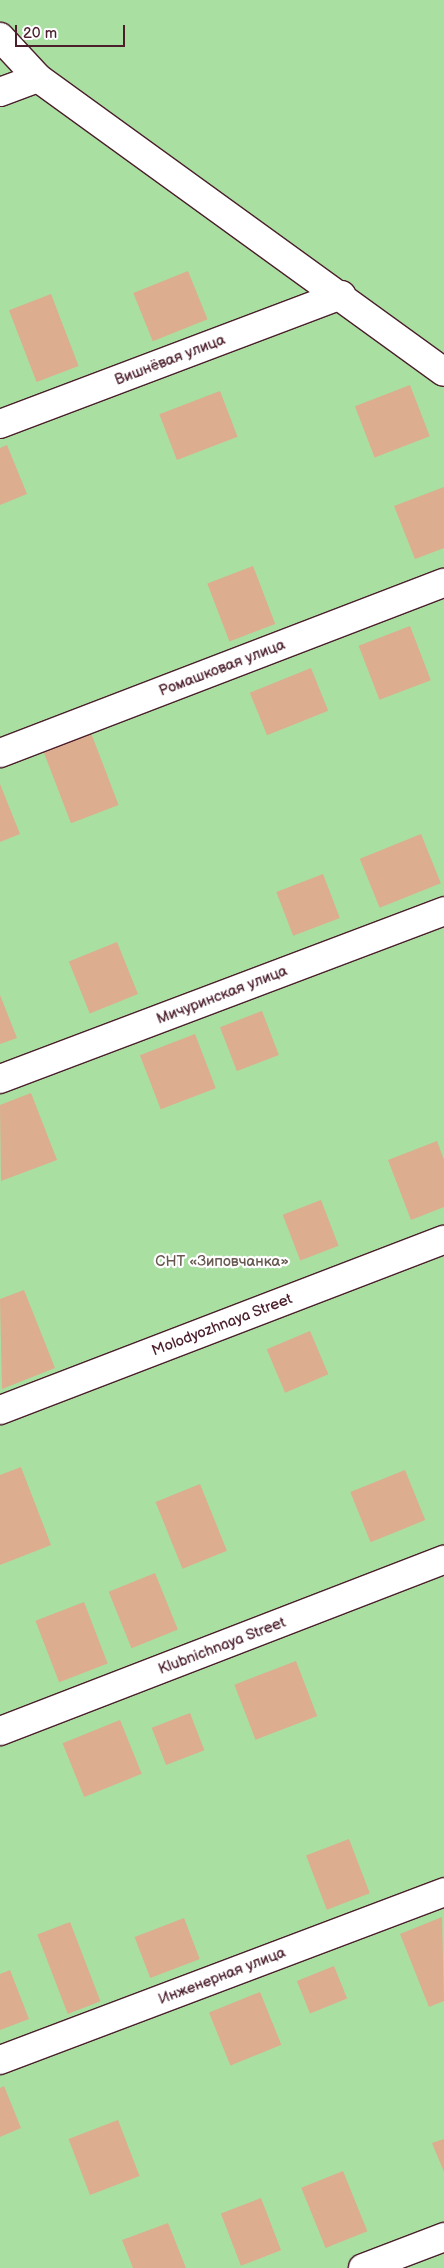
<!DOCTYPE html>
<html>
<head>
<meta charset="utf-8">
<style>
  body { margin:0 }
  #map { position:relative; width:444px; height:2268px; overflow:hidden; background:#fff; font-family:"Balsamiq Sans",sans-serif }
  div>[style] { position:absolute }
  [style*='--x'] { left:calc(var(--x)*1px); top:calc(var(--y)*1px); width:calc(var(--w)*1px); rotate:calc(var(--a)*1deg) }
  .green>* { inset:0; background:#aadfa2; transform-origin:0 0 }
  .building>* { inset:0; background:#dcad8e; transform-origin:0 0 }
  .roads { filter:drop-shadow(1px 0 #4a1f2b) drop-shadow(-1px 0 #4a1f2b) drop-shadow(0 1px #4a1f2b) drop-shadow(0 -1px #4a1f2b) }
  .minor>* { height:28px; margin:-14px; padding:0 14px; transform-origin:14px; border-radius:14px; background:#fff }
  span { translate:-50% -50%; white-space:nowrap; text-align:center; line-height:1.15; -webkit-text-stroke:4.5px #fff; paint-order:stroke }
  .street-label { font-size:15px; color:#4a1f2b }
  .park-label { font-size:15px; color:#67594f }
  .scale { position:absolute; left:15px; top:25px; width:110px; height:22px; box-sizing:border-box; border:2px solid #4a1f2b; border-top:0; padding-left:6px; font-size:15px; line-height:18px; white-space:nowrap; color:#4a1f2b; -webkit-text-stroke:4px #fff; paint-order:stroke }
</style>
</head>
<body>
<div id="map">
  <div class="green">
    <i style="left:0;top:0;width:444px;height:2268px"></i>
  </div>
  <div class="building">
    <i style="left:188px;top:271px;width:52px;height:59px;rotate:68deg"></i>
    <i style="left:51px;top:294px;width:77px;height:45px;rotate:69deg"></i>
    <i style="left:410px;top:385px;width:55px;height:59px;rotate:69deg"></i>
    <i style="left:220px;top:391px;width:49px;height:65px;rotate:69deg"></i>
    <i style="clip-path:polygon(7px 445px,27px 494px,0 505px,0 448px)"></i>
    <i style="clip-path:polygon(444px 487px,444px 548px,415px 559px,394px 506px)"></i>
    <i style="left:253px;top:566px;width:62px;height:49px;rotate:69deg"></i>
    <i style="left:410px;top:626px;width:58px;height:55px;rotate:69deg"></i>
    <i style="left:311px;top:668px;width:46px;height:66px;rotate:68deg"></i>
    <i style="left:91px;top:733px;width:77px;height:51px;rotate:69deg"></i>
    <i style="clip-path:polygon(0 784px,20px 834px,0 842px)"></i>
    <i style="left:421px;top:834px;width:53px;height:66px;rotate:68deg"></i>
    <i style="left:323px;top:874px;width:47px;height:50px;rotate:69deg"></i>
    <i style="left:117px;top:942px;width:56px;height:52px;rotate:68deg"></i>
    <i style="clip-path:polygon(0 995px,17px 1038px,0 1044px)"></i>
    <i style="left:262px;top:1011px;width:47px;height:45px;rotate:69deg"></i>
    <i style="left:195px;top:1034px;width:58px;height:59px;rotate:69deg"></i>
    <i style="clip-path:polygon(31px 1093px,57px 1160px,1px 1181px,0 1105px)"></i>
    <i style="clip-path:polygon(437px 1141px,444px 1160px,444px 1207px,411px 1220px,388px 1160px)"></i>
    <i style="left:321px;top:1200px;width:49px;height:41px;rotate:69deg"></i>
    <i style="clip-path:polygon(24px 1290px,55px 1368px,2px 1389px,0 1299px)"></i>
    <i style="left:310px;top:1331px;width:47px;height:47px;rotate:67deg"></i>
    <i style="clip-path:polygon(21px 1467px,51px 1545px,0 1565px,0 1475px)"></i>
    <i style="left:405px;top:1470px;width:54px;height:59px;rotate:68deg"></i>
    <i style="left:200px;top:1484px;width:72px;height:48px;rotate:68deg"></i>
    <i style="left:155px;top:1573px;width:61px;height:50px;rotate:68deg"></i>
    <i style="left:84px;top:1602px;width:66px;height:52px;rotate:69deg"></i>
    <i style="left:296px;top:1661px;width:59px;height:66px;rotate:69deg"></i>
    <i style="left:190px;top:1713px;width:40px;height:41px;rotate:69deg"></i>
    <i style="left:120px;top:1720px;width:58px;height:62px;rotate:68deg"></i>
    <i style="left:349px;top:1839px;width:58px;height:46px;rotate:69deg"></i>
    <i style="clip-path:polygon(442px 1917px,444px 2001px,429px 2007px,400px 1934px)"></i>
    <i style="left:184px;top:1918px;width:44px;height:53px;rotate:69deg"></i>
    <i style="left:70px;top:1922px;width:85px;height:35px;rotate:69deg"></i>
    <i style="left:334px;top:1966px;width:35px;height:40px;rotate:68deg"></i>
    <i style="clip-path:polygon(10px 1970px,29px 2019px,0 2030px,0 1974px)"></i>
    <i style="left:260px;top:1992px;width:57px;height:55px;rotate:68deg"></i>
    <i style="clip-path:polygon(4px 2086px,21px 2128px,0 2137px,0 2088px)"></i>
    <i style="left:118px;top:2120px;width:60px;height:53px;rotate:69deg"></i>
    <i style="clip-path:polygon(444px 2139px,444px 2172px,432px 2143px)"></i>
    <i style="left:343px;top:2171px;width:65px;height:45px;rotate:68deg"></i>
    <i style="left:261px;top:2198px;width:56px;height:43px;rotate:69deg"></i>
    <i style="clip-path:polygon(168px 2223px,186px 2268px,133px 2268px,122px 2240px)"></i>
  </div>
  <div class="roads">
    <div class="minor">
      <i style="--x:0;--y:37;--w:56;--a:47.2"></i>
      <i style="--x:38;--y:78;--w:501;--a:35.91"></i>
      <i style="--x:0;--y:92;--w:40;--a:-20.2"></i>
      <i style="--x:0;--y:424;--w:365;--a:-20.7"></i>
      <i style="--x:0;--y:753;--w:475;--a:-21"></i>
      <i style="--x:0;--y:1079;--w:475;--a:-20.7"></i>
      <i style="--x:0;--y:1410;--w:475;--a:-21"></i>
      <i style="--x:0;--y:1731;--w:476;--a:-21.1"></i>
      <i style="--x:0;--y:2060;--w:475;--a:-20.7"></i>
      <i style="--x:363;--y:2268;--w:87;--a:-20.9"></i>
    </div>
  </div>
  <div class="street-label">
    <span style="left:170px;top:360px;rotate:-21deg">Вишнёвая улица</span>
    <span style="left:222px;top:668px;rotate:-21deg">Ромашковая улица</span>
    <span style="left:222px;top:995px;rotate:-21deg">Мичуринская улица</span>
    <span style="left:222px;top:1325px;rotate:-21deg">Molodyozhnaya Street</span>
    <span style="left:222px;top:1646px;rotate:-21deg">Klubnichnaya Street</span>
    <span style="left:222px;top:1976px;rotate:-21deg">Инженерная улица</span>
  </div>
  <div class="park-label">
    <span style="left:222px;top:1262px">СНТ «Зиповчанка»</span>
  </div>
  <div class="scale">20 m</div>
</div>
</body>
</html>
